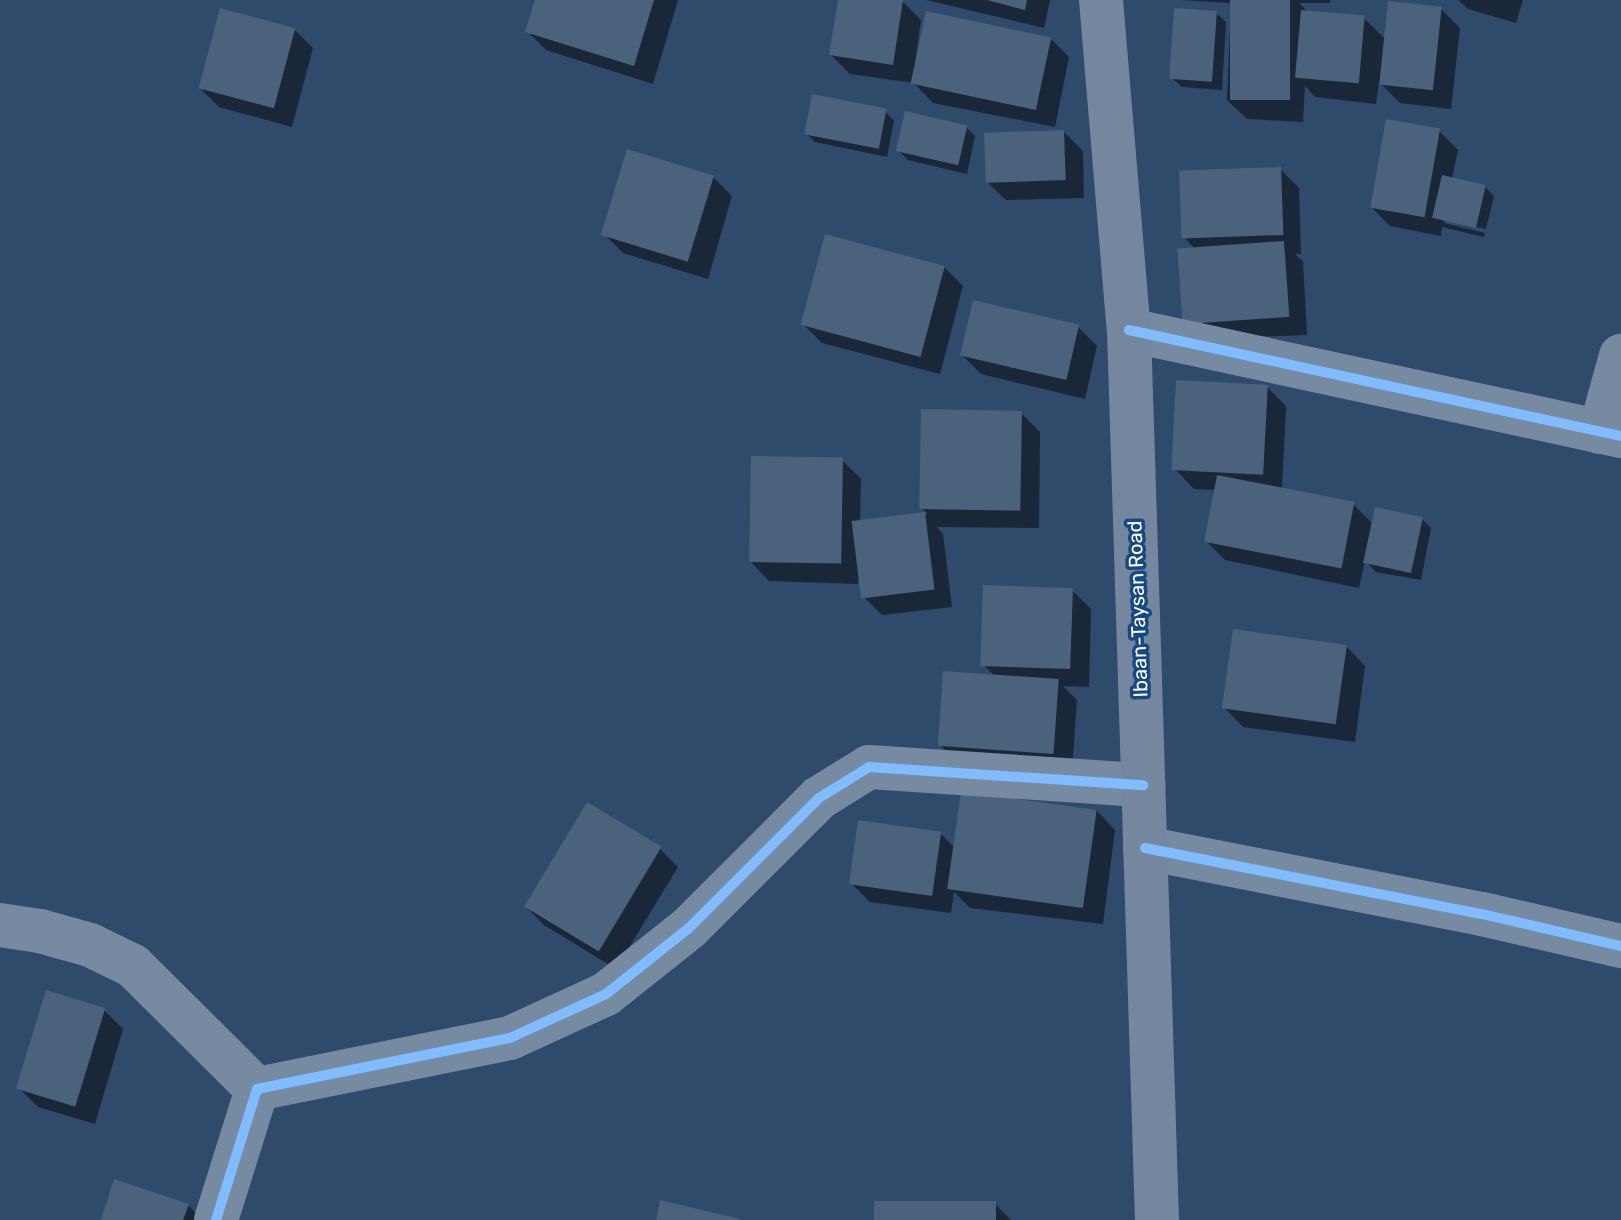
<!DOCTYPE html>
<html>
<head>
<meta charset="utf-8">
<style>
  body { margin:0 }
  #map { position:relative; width:1621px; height:1220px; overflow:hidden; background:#2f4a6b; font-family:Rubik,sans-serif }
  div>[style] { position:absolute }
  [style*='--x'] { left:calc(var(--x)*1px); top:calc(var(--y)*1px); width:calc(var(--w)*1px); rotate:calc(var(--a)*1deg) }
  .shadow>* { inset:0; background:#0007 }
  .building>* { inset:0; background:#4b627c; transform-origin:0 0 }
  .minor>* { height:44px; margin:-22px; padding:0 22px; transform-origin:22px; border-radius:22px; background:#768aa1 }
  .major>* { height:44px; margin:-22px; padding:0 22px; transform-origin:22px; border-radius:22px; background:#75879e }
  .cycleway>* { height:10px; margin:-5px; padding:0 5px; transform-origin:5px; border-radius:5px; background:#80bcff }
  span { translate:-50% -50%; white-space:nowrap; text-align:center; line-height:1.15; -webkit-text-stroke:7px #164884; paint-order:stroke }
  .street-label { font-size:20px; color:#fff }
</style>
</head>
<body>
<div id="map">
  <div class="shadow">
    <i style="clip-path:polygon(537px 0,678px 0,653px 84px,546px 50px,527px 31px)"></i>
    <i style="clip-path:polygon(840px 0,902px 1px,921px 20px,915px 64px,1050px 38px,1069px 57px,1055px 127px,933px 103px,914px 83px,850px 74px,831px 55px)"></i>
    <i style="clip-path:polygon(926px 0,1050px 0,1044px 28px)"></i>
    <i style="clip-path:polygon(1180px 0,1330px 0,1330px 3px,1299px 3px,1308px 12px,1364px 18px,1386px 40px,1441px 9px,1460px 28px,1451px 109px,1400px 103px,1379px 82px,1376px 104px,1315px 97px,1305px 86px,1303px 122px,1247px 119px,1227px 100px,1231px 3px)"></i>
    <i style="clip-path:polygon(1458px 0,1523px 0,1516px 23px,1468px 9px)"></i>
    <i style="clip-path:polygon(1216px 13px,1226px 22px,1222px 90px,1182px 87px,1172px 78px)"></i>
    <i style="clip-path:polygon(294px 29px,313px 48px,292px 127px,219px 107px,200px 88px)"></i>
    <i style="clip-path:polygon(885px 111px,894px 121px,887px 157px,815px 142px,806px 133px)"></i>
    <i style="clip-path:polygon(966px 127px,975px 136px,967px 174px,908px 160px,899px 151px)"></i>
    <i style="clip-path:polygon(evenodd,1439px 131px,1458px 150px,1452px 179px,1485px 187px,1494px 196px,1484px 237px,1442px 227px,1441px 236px,1390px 226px,1371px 207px,1439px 131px,1444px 219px,1486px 229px,1485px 233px,1444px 223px,1444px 219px)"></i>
    <i style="clip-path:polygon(1064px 132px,1083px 151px,1084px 198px,1006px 200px,986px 181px)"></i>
    <i style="clip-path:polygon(1280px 169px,1299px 188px,1301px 254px,1295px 254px,1303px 262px,1307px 335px,1202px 339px,1183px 320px,1194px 248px,1184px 237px)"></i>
    <i style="clip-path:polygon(713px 177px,732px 196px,708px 279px,623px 253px,604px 234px)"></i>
    <i style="clip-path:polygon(944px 267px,963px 286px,940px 374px,822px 343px,803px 324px)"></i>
    <i style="clip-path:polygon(1078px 327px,1097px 346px,1085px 399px,981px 374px,962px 355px)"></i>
    <i style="clip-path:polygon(1267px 387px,1286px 406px,1282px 490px,1353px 504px,1374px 525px,1422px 519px,1431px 528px,1421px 580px,1376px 572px,1365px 561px,1359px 588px,1225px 560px,1206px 541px,1216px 490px,1194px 489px,1175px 469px)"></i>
    <i style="clip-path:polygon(1021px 413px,1040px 432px,1039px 528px,937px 527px,943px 534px,952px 607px,882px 615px,863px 596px,860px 572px,858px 584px,769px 581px,750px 561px,842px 460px,861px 479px,860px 522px,928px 514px,922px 508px)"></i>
    <i style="clip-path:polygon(1072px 590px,1091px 609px,1089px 687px,1063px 686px,1077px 700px,1072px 772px,959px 764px,940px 745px,995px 677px,984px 665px)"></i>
    <i style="clip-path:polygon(1346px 646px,1365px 666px,1355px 742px,1243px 727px,1224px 707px)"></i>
    <i style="clip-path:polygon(1096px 810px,1115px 830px,1103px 924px,970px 908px,954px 892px,951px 913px,870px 902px,851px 883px,940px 833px,956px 849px)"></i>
    <i style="clip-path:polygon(659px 848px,678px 867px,616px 969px,544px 925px,525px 906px)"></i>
    <i style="clip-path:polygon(104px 1010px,123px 1029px,95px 1124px,38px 1107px,19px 1088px)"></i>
    <i style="clip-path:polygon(995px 1204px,1011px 1220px,876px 1220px)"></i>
    <i style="clip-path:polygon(188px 1205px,203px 1220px,103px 1220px)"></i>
  </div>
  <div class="building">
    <i style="clip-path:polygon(535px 0,654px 0,634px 66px,525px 32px)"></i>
    <i style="clip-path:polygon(838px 0,903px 0,893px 65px,829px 55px)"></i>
    <i style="clip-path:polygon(987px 0,1027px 0,1025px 10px)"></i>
    <i style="left:1230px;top:0;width:60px;height:100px"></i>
    <i style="left:1388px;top:1px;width:54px;height:84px;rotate:6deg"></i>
    <i style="left:220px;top:8px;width:78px;height:83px;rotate:15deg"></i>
    <i style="left:1174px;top:8px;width:43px;height:71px;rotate:4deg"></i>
    <i style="left:1301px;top:10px;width:64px;height:68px;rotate:5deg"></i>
    <i style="left:926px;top:11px;width:128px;height:74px;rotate:12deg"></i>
    <i style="left:812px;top:94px;width:76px;height:41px;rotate:11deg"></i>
    <i style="left:905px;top:111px;width:64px;height:41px;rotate:13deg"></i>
    <i style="left:1386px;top:119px;width:55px;height:90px;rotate:10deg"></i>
    <i style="left:1064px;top:130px;width:50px;height:80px;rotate:88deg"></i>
    <i style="left:627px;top:149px;width:91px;height:90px;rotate:17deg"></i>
    <i style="left:1281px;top:167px;width:68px;height:102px;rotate:88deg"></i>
    <i style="left:1442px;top:175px;width:45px;height:44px;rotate:13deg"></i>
    <i style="left:825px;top:234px;width:124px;height:94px;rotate:15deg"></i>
    <i style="left:1284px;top:241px;width:76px;height:107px;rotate:86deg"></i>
    <i style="left:973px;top:300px;width:109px;height:57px;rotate:13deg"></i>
    <i style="left:1176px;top:380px;width:92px;height:90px;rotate:3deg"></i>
    <i style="left:921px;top:409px;width:101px;height:100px;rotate:1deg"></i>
    <i style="left:751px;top:456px;width:92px;height:106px;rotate:1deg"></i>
    <i style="left:1217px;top:475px;width:140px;height:68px;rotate:11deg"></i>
    <i style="left:1375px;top:507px;width:49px;height:57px;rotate:12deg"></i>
    <i style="left:925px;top:512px;width:78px;height:74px;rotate:83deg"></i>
    <i style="left:983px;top:585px;width:90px;height:81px;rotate:2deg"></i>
    <i style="left:1233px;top:629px;width:115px;height:80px;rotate:8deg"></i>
    <i style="left:943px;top:671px;width:116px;height:75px;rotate:4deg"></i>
    <i style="left:961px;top:791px;width:137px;height:99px;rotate:8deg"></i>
    <i style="left:587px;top:802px;width:87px;height:122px;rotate:31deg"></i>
    <i style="left:858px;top:820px;width:84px;height:65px;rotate:8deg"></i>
    <i style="left:46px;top:990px;width:62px;height:103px;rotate:17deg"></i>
    <i style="clip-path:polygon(114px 1179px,189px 1204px,183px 1220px,101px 1220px)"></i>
    <i style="clip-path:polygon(660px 1200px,740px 1219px,740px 1220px,656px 1220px)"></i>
    <i style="left:874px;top:1201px;width:122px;height:19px"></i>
  </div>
  <div class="minor">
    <i style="--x:1129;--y:330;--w:503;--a:12.16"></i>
    <i style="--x:1600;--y:432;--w:79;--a:-74.6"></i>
    <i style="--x:1145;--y:848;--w:343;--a:11.1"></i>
    <i style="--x:1482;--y:914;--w:143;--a:13"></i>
    <i style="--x:0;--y:925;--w:40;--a:8.5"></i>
    <i style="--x:40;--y:931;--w:52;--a:15.6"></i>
    <i style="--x:90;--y:945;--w:48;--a:26"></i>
    <i style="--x:133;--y:966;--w:175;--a:44.8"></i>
    <i style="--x:216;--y:1220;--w:137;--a:-72.6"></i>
    <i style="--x:257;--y:1089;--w:258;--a:-11.4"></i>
    <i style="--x:510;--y:1038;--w:106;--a:-24.6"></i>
    <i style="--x:606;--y:994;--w:106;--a:-38.5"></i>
    <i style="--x:689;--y:928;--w:184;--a:-45"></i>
    <i style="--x:819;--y:798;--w:59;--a:-31.8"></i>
    <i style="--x:869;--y:767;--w:275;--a:3.8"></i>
  </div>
  <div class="major">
    <i style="--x:1101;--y:0;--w:331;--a:85.2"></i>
    <i style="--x:1129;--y:330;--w:890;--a:88.2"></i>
  </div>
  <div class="cycleway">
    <i style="--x:1129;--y:330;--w:503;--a:12.16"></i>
    <i style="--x:1145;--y:848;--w:343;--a:11.1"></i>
    <i style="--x:1482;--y:914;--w:143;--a:13"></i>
    <i style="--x:216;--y:1220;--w:137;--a:-72.6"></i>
    <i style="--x:257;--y:1089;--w:258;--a:-11.4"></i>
    <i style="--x:510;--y:1038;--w:106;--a:-24.6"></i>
    <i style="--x:606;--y:994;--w:106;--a:-38.5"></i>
    <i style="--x:689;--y:928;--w:184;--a:-45"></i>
    <i style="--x:819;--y:798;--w:59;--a:-31.8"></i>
    <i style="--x:869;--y:767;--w:275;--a:3.8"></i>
  </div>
  <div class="street-label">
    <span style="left:1138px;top:609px;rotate:-92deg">Ibaan-Taysan Road</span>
  </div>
</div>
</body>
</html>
